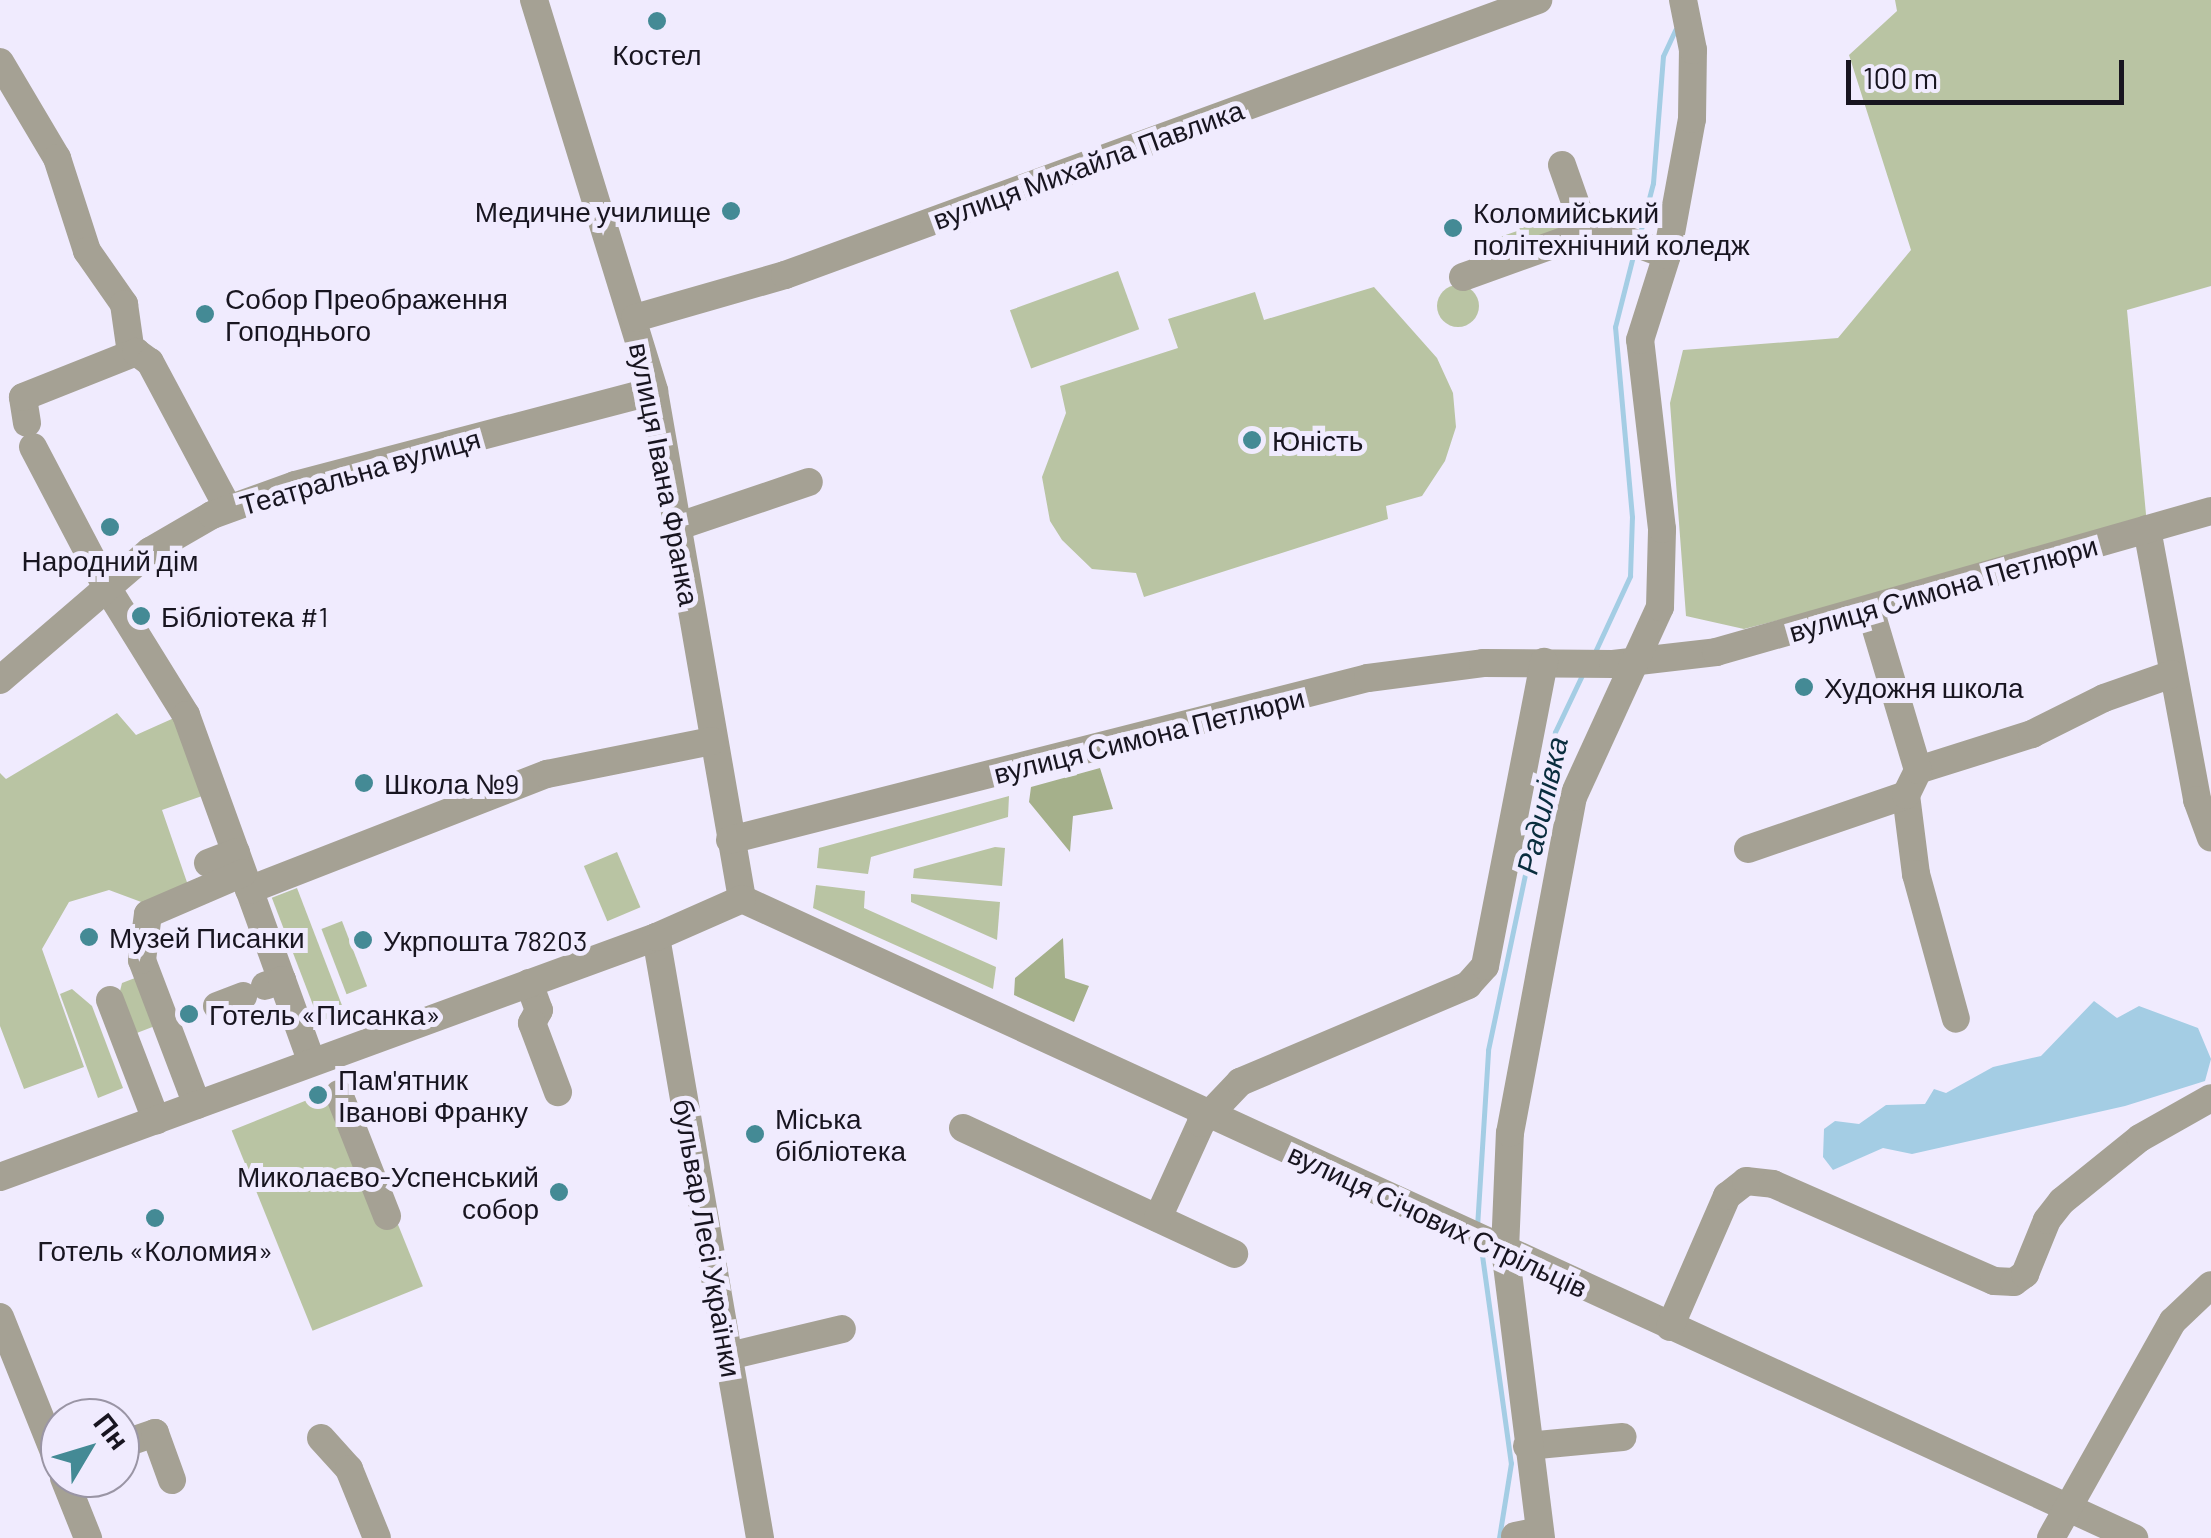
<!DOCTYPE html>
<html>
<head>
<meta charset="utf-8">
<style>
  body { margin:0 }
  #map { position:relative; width:2211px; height:1538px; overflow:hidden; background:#f0ebfe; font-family:Barlow,sans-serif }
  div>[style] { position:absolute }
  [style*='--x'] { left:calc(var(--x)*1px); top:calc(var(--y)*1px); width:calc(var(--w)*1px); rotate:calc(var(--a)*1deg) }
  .green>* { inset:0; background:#b9c4a3; transform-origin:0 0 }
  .round { border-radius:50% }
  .forest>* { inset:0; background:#a5b08b }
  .water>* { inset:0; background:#a4cde4 }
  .stream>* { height:5px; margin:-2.5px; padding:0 2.5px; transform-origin:2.5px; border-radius:2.5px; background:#a4cde4 }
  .minor>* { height:28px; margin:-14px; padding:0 14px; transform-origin:14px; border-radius:14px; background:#a5a194 }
  .dots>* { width:28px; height:28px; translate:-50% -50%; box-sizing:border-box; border:5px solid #f0ebfe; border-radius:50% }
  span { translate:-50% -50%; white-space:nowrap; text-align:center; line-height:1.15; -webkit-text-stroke:10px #f0ebfe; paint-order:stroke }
  .poi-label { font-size:28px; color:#181520 }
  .right { translate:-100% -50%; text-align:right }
  .left { translate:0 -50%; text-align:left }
  .street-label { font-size:28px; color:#181520 }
  .water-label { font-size:30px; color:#092d3e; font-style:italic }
  .north { position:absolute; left:40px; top:1398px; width:100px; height:100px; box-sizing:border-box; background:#f0ebfe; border:2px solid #9a95a5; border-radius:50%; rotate:52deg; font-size:28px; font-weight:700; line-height:40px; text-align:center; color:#181520 }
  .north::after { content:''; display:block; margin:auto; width:35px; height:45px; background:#448a95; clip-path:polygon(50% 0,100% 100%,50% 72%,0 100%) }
  .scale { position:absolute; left:1846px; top:60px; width:278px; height:45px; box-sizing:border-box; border:5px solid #181520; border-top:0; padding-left:12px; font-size:30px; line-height:35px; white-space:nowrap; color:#181520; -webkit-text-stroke:8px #f0ebfe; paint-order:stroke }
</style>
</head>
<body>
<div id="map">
  <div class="green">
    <i style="clip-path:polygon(1895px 0,2211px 0,2211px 286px,2127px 310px,2147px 525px,1744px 629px,1686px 616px,1670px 403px,1683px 350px,1838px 338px,1911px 250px,1849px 55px,1897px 11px)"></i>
    <i style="clip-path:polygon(1555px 203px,1564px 229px,1475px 260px,1471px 247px,1520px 230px,1516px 216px)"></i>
    <i style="left:1118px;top:271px;width:62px;height:115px;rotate:70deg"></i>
    <i class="round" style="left:1437px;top:285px;width:42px;height:42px"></i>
    <i style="clip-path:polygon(1374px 287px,1437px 358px,1453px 393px,1456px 427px,1445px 461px,1422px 496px,1386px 506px,1388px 519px,1144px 597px,1136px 573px,1092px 569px,1062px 540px,1050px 521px,1042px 477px,1066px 413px,1060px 386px,1178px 348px,1168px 319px,1255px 292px,1264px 320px)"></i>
    <i style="clip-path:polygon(117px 713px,136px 735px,174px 718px,205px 795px,162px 810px,190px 891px,152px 906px,109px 890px,69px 902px,42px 949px,84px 1067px,24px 1089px,0 1026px,0 773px,6px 779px)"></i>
    <i style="clip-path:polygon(1009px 796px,1008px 817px,871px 857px,868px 874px,817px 868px,819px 848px)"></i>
    <i style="clip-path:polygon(995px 847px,1005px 848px,1002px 886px,913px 878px,914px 869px)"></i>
    <i style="left:617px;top:852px;width:60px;height:36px;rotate:67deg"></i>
    <i style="clip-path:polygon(816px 885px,865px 891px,864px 908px,996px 967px,993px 989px,813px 908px)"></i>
    <i style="left:297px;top:888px;width:133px;height:27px;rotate:69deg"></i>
    <i style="clip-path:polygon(911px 894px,1000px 902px,997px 940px,911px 902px)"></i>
    <i style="left:342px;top:921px;width:70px;height:22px;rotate:69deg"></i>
    <i style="clip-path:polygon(135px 978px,155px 1026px,129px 1036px,119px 995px,122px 983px)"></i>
    <i style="clip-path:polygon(72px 989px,92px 1006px,123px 1088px,98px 1098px,60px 994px)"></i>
    <i style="left:342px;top:1086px;width:216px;height:119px;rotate:68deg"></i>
  </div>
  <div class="forest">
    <i style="clip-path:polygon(1100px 768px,1113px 809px,1073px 816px,1070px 852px,1029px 802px,1031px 787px)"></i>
    <i style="clip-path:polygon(1063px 938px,1065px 978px,1089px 986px,1074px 1022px,1014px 995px,1015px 978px)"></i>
  </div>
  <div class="water">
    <i style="clip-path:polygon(2094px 1001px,2117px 1018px,2139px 1006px,2198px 1028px,2211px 1059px,2205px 1081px,2125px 1106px,1912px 1154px,1883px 1148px,1833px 1170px,1823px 1157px,1824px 1129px,1835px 1121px,1859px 1124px,1886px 1105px,1925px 1104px,1934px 1089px,1946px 1093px,1993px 1067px,2041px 1056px)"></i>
  </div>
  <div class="stream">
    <i style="--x:1639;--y:237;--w:56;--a:-75.5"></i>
    <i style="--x:1653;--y:183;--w:127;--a:-85.5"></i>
    <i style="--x:1663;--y:56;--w:29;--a:-65"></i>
    <i style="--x:1594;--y:654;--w:86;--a:-65.2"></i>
    <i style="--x:1630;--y:576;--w:59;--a:-88.1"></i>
    <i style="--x:1632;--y:517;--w:191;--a:-95.1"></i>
    <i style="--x:1615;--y:327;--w:77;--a:-75.8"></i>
    <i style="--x:1477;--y:1227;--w:177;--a:-86.4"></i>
    <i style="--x:1488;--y:1050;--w:325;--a:-78.1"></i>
    <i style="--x:1555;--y:732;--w:65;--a:-64.6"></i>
    <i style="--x:1481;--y:1248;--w:217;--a:82.1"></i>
    <i style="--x:1511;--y:1463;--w:76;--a:99.1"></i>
  </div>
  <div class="minor">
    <i style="--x:534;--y:0;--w:409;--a:72.9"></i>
    <i style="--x:654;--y:391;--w:516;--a:80.17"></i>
    <i style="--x:0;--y:62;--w:112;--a:59.3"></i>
    <i style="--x:57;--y:158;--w:98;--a:72.1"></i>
    <i style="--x:87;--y:251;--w:65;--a:55.1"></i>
    <i style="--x:124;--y:304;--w:49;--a:81.9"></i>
    <i style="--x:1562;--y:165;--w:72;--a:70.6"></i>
    <i style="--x:1463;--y:277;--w:131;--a:-19.7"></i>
    <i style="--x:1586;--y:233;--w:30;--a:6"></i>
    <i style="--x:1616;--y:236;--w:54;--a:20.4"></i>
    <i style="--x:635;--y:318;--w:156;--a:-16"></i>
    <i style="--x:785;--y:275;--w:802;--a:-20.06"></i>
    <i style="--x:27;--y:423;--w:26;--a:-99"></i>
    <i style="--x:23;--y:397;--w:122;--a:-21.7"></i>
    <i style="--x:136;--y:352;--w:17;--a:36"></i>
    <i style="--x:150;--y:362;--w:166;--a:61.9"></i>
    <i style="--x:33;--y:447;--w:157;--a:62.3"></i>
    <i style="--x:106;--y:586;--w:152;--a:58.2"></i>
    <i style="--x:186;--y:715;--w:282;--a:70.1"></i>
    <i style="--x:282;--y:980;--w:18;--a:161"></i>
    <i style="--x:679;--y:526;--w:137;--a:-18.7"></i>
    <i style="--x:2147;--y:529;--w:276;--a:79.5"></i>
    <i style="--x:2197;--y:800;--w:40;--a:69.8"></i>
    <i style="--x:0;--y:680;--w:198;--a:-40.7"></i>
    <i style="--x:150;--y:551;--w:72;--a:-30.1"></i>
    <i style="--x:212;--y:515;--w:88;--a:-19.9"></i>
    <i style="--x:295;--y:485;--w:371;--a:-14.7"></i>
    <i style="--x:1918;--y:770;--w:120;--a:-17.5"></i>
    <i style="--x:2032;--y:734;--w:80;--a:-26.6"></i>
    <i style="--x:2104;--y:698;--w:72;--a:-19.4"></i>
    <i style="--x:1906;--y:795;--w:80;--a:82.8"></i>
    <i style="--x:1916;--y:874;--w:150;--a:74.6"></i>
    <i style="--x:730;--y:840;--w:658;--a:-14.25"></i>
    <i style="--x:1368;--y:678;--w:116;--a:-7.4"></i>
    <i style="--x:1483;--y:663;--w:130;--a:0.4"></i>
    <i style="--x:1613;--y:664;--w:104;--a:-6.6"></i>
    <i style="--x:1716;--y:652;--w:515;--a:-15.9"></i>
    <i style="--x:1748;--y:849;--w:167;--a:-18.9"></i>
    <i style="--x:1906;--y:795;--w:28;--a:-64"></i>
    <i style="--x:1918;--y:770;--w:168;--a:-106.6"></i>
    <i style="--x:208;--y:863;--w:30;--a:-21"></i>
    <i style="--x:249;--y:890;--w:320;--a:-21.3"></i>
    <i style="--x:547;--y:774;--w:168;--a:-11.3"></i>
    <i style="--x:742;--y:899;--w:1532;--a:24.66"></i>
    <i style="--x:656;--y:937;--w:610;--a:80.18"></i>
    <i style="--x:282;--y:980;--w:85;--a:70.1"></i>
    <i style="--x:529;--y:983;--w:29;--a:70"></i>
    <i style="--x:539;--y:1010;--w:15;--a:118"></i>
    <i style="--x:532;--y:1023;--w:74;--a:69.4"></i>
    <i style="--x:110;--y:1000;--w:129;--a:69"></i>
    <i style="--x:217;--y:1006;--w:28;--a:-21"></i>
    <i style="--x:339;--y:1094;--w:131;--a:68.5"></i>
    <i style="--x:197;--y:1105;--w:155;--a:-110.8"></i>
    <i style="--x:142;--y:960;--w:46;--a:-82.6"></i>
    <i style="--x:148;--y:914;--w:103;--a:-23.3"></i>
    <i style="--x:963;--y:1128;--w:299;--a:24.9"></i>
    <i style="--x:0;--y:1177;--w:699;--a:-20.1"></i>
    <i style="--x:656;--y:937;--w:94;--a:-23.8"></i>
    <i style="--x:1158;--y:1218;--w:104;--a:-65.6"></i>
    <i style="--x:1201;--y:1123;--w:57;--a:-46.4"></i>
    <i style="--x:1240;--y:1082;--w:248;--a:-23"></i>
    <i style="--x:1468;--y:985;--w:25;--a:-48"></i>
    <i style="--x:1485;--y:966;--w:310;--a:-79"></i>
    <i style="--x:0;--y:1317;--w:162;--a:68.2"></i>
    <i style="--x:1670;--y:1327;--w:143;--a:-66.5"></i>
    <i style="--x:1727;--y:1196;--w:24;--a:-38"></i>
    <i style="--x:1746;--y:1181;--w:27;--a:6"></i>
    <i style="--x:1773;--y:1184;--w:241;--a:23.7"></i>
    <i style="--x:1994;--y:1281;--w:20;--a:3"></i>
    <i style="--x:2014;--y:1282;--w:14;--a:-36"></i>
    <i style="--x:2025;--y:1274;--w:58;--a:-67.8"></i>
    <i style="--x:2047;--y:1220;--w:24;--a:-52"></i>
    <i style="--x:2062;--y:1201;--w:100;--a:-38.9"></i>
    <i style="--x:2140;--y:1138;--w:81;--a:-29.4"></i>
    <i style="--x:729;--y:1356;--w:116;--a:-13.4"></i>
    <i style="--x:321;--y:1438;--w:42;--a:47.9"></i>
    <i style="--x:349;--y:1469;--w:74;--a:67.9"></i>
    <i style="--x:120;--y:1445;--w:37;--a:-19"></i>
    <i style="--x:155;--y:1433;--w:50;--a:70.1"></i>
    <i style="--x:1527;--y:1446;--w:96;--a:-5.4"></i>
    <i style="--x:64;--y:1478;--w:65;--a:68.2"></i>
    <i style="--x:1515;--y:1536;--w:25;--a:-11"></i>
    <i style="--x:1541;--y:1538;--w:290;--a:-97.1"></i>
    <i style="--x:1505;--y:1250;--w:117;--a:-87.6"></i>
    <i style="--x:1510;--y:1133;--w:342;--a:-79.4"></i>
    <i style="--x:1573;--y:797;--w:209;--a:-65.4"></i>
    <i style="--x:1660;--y:607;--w:78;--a:-88.5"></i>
    <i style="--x:1662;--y:529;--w:190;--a:-96.6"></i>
    <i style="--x:1640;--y:340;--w:89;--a:-72.4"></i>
    <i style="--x:1667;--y:255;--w:138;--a:-79.6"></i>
    <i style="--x:1692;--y:119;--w:69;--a:-89.2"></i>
    <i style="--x:1693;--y:50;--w:51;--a:-101.3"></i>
    <i style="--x:2051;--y:1538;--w:249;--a:-60.7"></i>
    <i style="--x:2173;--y:1321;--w:52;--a:-43.5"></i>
  </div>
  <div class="dots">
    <i style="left:657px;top:21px;background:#448a95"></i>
    <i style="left:731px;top:211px;background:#448a95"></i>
    <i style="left:1453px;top:228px;background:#448a95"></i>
    <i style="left:205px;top:314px;background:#448a95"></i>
    <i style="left:1252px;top:440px;background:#448a95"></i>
    <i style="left:110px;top:527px;background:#448a95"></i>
    <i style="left:141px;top:616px;background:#448a95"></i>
    <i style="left:1804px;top:687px;background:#448a95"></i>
    <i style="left:364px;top:783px;background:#448a95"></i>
    <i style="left:89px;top:937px;background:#448a95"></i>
    <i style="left:363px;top:940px;background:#448a95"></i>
    <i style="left:189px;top:1014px;background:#448a95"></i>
    <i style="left:318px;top:1095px;background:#448a95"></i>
    <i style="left:755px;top:1134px;background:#448a95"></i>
    <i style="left:559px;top:1192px;background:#448a95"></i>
    <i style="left:155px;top:1218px;background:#448a95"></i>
  </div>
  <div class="poi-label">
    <span style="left:657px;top:54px">Костел</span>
    <span class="right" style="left:711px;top:211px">Медичне училище</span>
    <span class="left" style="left:1473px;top:228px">Коломийський<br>політехнічний коледж</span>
    <span class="left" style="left:225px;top:314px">Собор Преображення<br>Гоподнього</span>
    <span class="left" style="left:1272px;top:440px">Юність</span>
    <span style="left:110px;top:560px">Народний дім</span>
    <span class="left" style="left:161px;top:616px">Бібліотека #1</span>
    <span class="left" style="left:1824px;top:687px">Художня школа</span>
    <span class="left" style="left:384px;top:783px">Школа №9</span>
    <span class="left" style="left:109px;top:937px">Музей Писанки</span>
    <span class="left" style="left:383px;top:940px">Укрпошта 78203</span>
    <span class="left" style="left:209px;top:1014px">Готель «Писанка»</span>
    <span class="left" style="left:338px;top:1095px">Пам'ятник<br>Іванові Франку</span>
    <span class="left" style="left:775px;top:1134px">Міська<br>бібліотека</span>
    <span class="right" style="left:539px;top:1192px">Миколаєво-Успенський<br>собор</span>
    <span style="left:155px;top:1250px">Готель «Коломия»</span>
  </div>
  <div class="street-label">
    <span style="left:1088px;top:164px;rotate:-20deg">вулиця Михайла Павлика</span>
    <span style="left:360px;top:471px;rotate:-16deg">Театральна вулиця</span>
    <span style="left:665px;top:474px;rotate:79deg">вулиця Івана Франка</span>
    <span style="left:1943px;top:588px;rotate:-16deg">вулиця Симона Петлюри</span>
    <span style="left:1149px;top:735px;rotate:-14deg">вулиця Симона Петлюри</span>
    <span style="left:1438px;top:1220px;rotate:25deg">вулиця Січових Стрільців</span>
    <span style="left:708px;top:1238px;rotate:80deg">бульвар Лесі Українки</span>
  </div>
  <div class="water-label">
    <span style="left:1541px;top:805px;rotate:-77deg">Радилівка</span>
  </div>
  <div class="north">Пн</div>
  <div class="scale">100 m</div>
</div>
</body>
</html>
